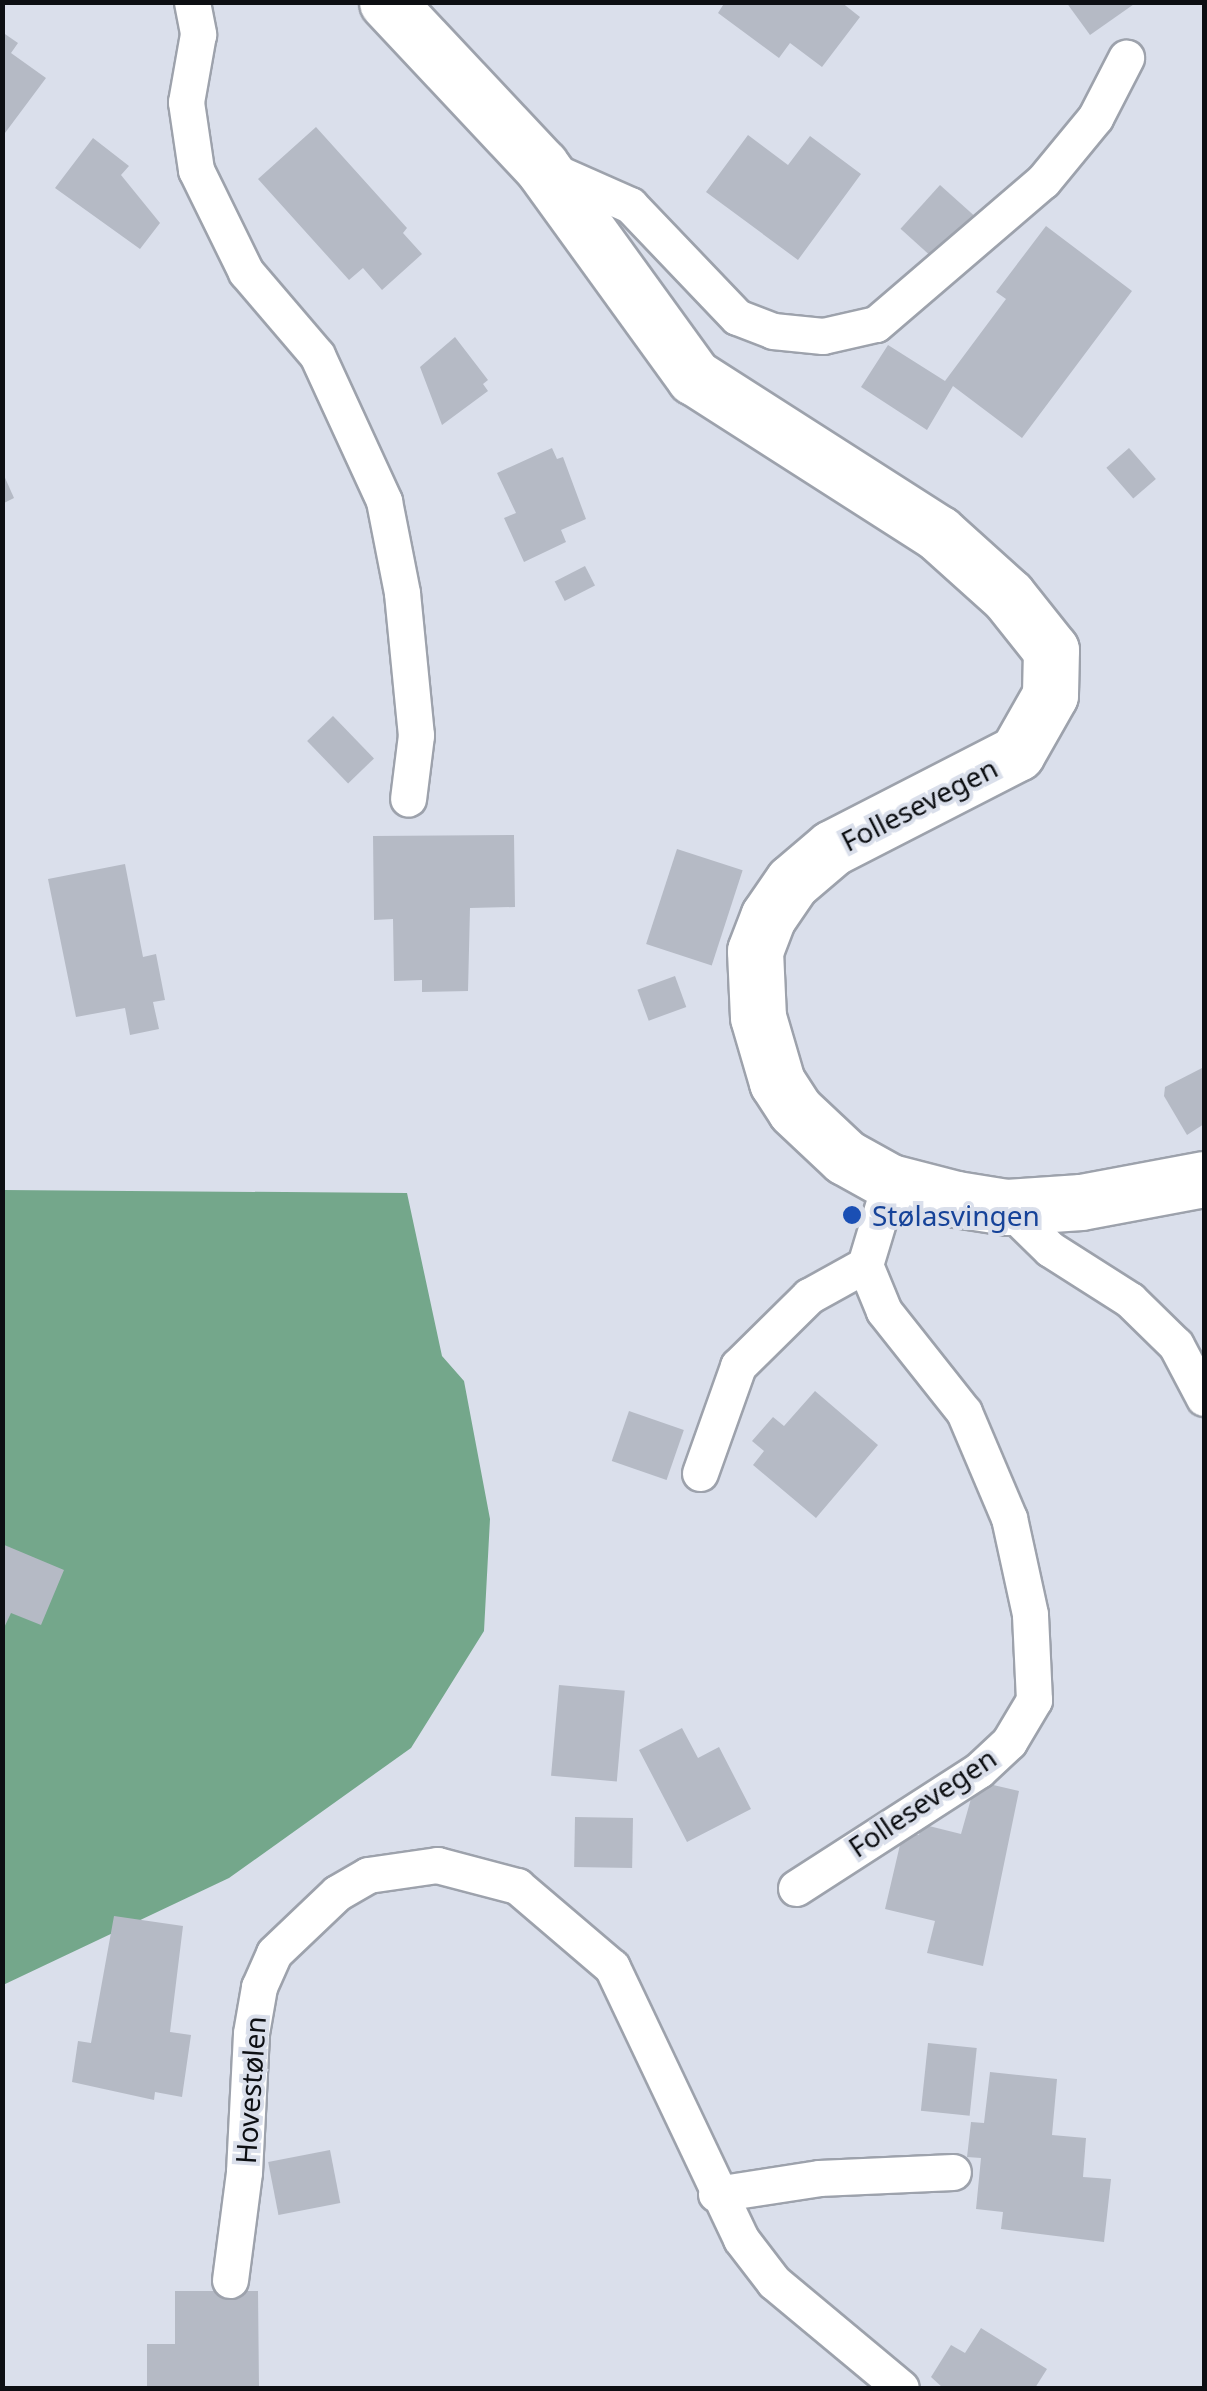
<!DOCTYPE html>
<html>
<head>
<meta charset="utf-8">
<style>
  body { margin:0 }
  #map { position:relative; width:1207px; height:2391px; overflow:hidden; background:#dadfeb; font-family:"Noto Sans",sans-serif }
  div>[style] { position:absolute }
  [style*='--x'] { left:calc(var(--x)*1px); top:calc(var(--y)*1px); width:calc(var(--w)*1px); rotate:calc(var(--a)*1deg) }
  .forest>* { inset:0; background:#74a78b }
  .building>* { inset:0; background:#b5bac5; transform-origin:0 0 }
  .roads { filter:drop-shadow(2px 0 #9da2ac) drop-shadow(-2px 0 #9da2ac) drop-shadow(0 2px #9da2ac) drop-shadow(0 -2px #9da2ac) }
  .service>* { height:35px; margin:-17.5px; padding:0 17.5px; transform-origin:17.5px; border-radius:17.5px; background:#fff }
  .secondary>* { height:55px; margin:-27.5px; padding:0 27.5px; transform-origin:27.5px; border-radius:27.5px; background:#fff }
  .dots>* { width:28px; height:28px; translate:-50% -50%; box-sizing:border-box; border:5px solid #dadfeb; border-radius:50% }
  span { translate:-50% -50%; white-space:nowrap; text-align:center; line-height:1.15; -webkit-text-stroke:8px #dadfeb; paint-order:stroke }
  .street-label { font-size:28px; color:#0d0f13 }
  .transit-label { font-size:28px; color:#164399 }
  .left { translate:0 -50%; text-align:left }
  .frame { position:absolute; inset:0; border:5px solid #0d0f13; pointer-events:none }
</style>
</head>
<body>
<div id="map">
  <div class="forest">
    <i style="clip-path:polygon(3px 1190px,407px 1193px,442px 1356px,464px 1381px,490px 1519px,484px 1631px,411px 1748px,229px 1878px,3px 1985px)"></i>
  </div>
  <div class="building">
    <i style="clip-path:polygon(725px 2px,841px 2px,860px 17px,822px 67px,790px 43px,779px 58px,718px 13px)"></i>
    <i style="clip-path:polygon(1066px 2px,1137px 2px,1090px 35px)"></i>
    <i style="clip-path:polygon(2px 32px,18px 43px,11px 53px,46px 78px,2px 137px)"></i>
    <i style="clip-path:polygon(316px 127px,407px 228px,403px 233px,422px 254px,382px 290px,363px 268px,349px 280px,258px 179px)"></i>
    <i style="clip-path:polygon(748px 135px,788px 165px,810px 136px,861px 174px,798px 260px,706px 192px)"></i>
    <i style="clip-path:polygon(93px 138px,129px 166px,121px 175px,160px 223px,140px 249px,55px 188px)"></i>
    <i style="left:940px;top:185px;width:45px;height:59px;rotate:42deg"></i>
    <i style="clip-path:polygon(1046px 226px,1132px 291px,1022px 438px,953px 386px,927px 430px,861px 387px,888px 345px,945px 381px,1006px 299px,996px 292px)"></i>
    <i style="clip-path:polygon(455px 337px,488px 380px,483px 384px,488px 391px,442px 425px,420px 367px)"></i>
    <i style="clip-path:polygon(552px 448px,557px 459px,563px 457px,586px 519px,561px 530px,566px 542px,524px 562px,504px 518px,516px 513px,497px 473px)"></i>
    <i style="left:1129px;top:448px;width:41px;height:30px;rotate:49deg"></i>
    <i style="clip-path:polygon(2px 471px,14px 498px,2px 504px)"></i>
    <i style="left:585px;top:566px;width:22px;height:34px;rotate:63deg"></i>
    <i style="left:333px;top:716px;width:59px;height:36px;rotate:46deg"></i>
    <i style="clip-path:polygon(514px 835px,515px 907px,470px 908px,468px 991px,422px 992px,422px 980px,394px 981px,393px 919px,374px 920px,373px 836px)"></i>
    <i style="left:677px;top:849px;width:69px;height:100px;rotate:18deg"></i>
    <i style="clip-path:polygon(125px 864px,143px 957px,156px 954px,165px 1000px,153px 1002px,159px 1029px,130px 1035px,125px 1008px,76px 1017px,48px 879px)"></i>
    <i style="left:675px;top:976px;width:33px;height:40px;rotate:70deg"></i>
    <i style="clip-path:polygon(1204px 1067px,1204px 1124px,1187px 1135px,1164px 1096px,1165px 1087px)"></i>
    <i style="clip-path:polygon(815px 1391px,878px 1445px,816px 1518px,753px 1465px,764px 1451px,752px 1441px,773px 1417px,784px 1426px)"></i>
    <i style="left:629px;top:1411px;width:58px;height:53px;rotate:19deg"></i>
    <i style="clip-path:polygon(2px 1544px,64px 1570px,41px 1625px,11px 1613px,2px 1632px)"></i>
    <i style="left:559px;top:1685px;width:66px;height:91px;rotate:5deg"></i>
    <i style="clip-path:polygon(682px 1728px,698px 1758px,719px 1747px,751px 1809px,687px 1842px,639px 1750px)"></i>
    <i style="clip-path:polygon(976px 1781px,1019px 1791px,983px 1966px,927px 1953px,935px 1921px,885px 1909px,903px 1832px,919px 1835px,921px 1824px,961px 1834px)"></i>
    <i style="left:575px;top:1817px;width:58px;height:50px;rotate:1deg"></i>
    <i style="clip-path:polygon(114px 1916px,183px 1926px,170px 2032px,191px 2035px,182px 2097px,155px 2092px,154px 2100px,72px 2082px,78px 2041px,91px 2043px)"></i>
    <i style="left:928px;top:2043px;width:49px;height:68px;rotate:6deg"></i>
    <i style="clip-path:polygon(990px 2072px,1057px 2079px,1052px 2135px,1086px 2138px,1083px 2177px,1111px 2179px,1104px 2242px,1001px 2229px,1003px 2212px,976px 2209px,981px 2158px,967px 2157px,971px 2122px,984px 2123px)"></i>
    <i style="left:330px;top:2150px;width:54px;height:63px;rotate:79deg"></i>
    <i style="clip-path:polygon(175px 2291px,258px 2291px,259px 2388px,147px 2388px,147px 2344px,175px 2344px)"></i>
    <i style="clip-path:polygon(981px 2328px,1047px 2369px,1035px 2388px,943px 2388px,931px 2377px,951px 2345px,965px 2353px)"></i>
  </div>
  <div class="roads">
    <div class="service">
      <i style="--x:192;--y:2;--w:33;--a:79"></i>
      <i style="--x:198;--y:34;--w:69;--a:100"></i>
      <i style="--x:186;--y:102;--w:69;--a:81.6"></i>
      <i style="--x:196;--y:170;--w:114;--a:63.9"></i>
      <i style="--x:246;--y:272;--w:109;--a:49.5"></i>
      <i style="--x:317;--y:355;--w:161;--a:65.3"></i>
      <i style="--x:384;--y:501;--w:94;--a:78.9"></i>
      <i style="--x:402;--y:593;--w:143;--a:84.4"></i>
      <i style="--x:416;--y:735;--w:64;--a:97.1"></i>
      <i style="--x:542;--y:166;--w:96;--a:23.9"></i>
      <i style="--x:630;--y:205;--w:155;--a:46.3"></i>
      <i style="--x:737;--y:317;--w:39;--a:21"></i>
      <i style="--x:773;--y:331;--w:50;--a:5.7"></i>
      <i style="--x:823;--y:336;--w:54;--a:-12.8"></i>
      <i style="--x:876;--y:324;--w:220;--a:-40.6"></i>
      <i style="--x:1043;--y:181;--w:82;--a:-50.5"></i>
      <i style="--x:1095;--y:118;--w:68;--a:-62.7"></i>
      <i style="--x:1007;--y:1207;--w:60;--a:44.3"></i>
      <i style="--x:1050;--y:1249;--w:95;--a:32.5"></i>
      <i style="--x:1130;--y:1300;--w:64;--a:44.4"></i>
      <i style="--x:1176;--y:1345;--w:60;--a:62.2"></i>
      <i style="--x:700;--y:1473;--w:114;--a:-70.4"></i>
      <i style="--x:738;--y:1366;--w:100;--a:-44.6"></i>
      <i style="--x:809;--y:1296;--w:64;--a:-29"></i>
      <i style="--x:796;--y:1888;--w:218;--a:-32.8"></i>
      <i style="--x:979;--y:1770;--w:41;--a:-43"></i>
      <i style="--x:1009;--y:1742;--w:49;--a:-59.2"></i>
      <i style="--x:1034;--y:1700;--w:86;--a:-92.7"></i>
      <i style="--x:1030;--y:1614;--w:98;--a:-102.3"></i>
      <i style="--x:1009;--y:1518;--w:115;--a:-113"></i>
      <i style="--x:964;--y:1412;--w:129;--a:-128.4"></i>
      <i style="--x:884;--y:1311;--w:50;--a:-112.4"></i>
      <i style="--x:865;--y:1265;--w:87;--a:-73.2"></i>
      <i style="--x:716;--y:2194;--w:104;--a:-8.8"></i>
      <i style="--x:819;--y:2178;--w:134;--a:-2.6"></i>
      <i style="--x:230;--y:2280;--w:109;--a:-82.6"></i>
      <i style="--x:244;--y:2172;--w:139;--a:-87.1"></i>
      <i style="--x:251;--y:2033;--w:47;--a:-80.1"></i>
      <i style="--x:259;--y:1987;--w:37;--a:-66"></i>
      <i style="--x:274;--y:1953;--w:87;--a:-43.6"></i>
      <i style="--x:337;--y:1893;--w:36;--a:-30"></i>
      <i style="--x:368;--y:1875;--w:70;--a:-8.2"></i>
      <i style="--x:437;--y:1865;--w:83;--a:14.7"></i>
      <i style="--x:517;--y:1886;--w:125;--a:40.5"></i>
      <i style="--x:612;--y:1967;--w:301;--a:64.6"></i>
      <i style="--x:741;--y:2239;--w:54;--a:52.5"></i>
      <i style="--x:774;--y:2282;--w:165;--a:39.8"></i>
    </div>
    <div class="secondary">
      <i style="--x:387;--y:2;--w:225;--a:46.8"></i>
      <i style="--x:541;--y:166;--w:261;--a:54.1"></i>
      <i style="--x:694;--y:377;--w:290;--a:32.6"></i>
      <i style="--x:938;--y:533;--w:94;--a:42"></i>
      <i style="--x:1008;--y:596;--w:69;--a:51.5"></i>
      <i style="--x:1051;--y:650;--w:45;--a:91.3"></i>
      <i style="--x:1050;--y:695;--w:67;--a:119.6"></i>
      <i style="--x:1017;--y:753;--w:208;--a:152.8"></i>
      <i style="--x:832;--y:848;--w:52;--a:139.6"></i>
      <i style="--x:792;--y:882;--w:42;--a:124.4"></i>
      <i style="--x:768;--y:917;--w:36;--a:111"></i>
      <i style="--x:755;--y:951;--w:66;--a:87.4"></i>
      <i style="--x:758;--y:1017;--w:68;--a:73.7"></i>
      <i style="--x:777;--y:1082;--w:33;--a:57"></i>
      <i style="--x:795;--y:1110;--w:69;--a:43.2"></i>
      <i style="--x:845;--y:1157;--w:51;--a:29.1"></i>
      <i style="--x:890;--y:1182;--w:68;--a:14.4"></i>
      <i style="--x:956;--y:1199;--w:52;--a:8.9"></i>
      <i style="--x:1007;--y:1207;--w:74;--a:-3.9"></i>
      <i style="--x:1081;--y:1202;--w:125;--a:-10.6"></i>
    </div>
  </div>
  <div class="dots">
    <i style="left:852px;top:1215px;background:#1a4fb4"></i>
  </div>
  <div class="street-label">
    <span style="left:919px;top:804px;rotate:-27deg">Follesevegen</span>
    <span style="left:922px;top:1802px;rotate:-34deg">Follesevegen</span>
    <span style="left:250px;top:2090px;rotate:-86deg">Hovestølen</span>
  </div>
  <div class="transit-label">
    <span class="left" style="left:872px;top:1215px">Stølasvingen</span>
  </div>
  <div class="frame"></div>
</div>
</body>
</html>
